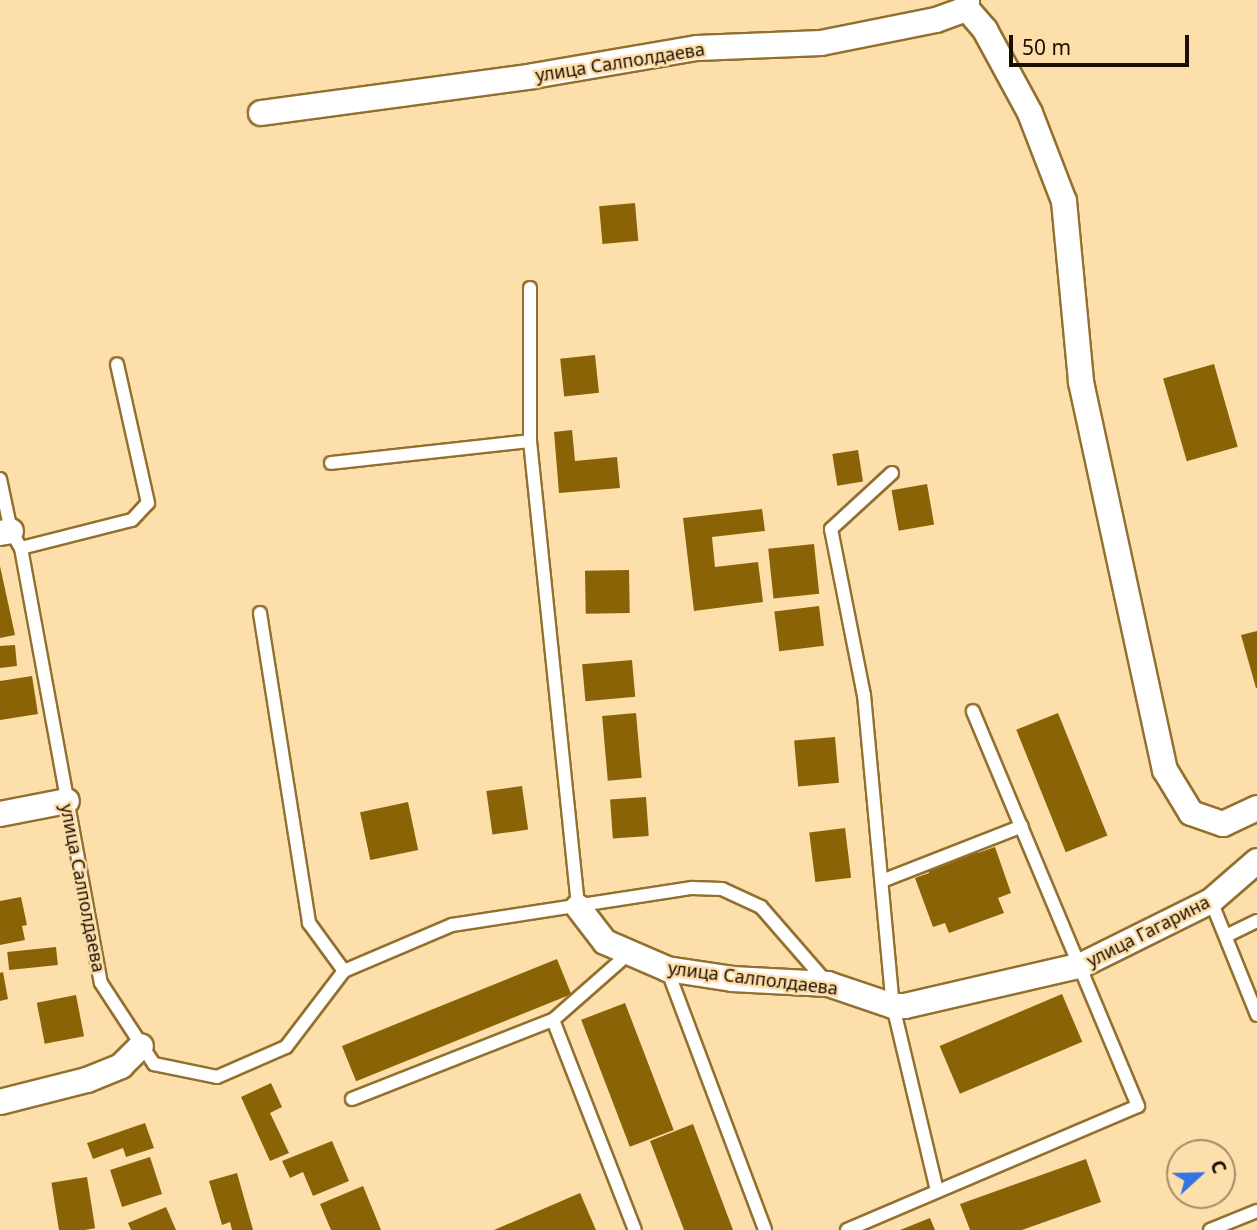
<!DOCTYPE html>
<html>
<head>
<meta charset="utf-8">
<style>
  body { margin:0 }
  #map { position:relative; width:1257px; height:1230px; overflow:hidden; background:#fddfab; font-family:"Noto Sans",sans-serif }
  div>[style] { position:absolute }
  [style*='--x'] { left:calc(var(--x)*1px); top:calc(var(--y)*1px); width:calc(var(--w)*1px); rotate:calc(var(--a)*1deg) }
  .building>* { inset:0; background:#8a6306; transform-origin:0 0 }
  .roads { filter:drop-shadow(2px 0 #93702e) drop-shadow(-2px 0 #93702e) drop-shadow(0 2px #93702e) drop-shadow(0 -2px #93702e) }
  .lane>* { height:12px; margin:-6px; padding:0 6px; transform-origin:6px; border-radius:6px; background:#fff }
  .street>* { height:24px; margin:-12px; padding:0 12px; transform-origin:12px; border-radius:12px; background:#fff }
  span { translate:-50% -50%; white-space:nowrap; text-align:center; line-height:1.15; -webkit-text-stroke:5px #fddfab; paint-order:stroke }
  .street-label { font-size:18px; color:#1d0f00 }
  .north { position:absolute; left:1166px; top:1139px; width:70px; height:70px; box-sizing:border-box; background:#fddfab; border:2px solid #a38c67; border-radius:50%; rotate:68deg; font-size:19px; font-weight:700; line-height:28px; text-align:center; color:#1d0f00 }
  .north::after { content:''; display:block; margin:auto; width:24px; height:32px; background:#3673e2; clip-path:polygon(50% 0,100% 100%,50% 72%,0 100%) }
  .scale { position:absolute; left:1009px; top:35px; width:180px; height:32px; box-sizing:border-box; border:4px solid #1d0f00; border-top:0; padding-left:9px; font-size:21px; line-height:24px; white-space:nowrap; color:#1d0f00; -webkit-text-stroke:5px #fddfab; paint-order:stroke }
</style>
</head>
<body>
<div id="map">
  <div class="building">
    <i style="left:635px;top:203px;width:38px;height:36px;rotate:85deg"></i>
    <i style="left:595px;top:355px;width:38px;height:35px;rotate:84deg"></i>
    <i style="left:1214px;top:364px;width:86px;height:53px;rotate:74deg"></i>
    <i style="clip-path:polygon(572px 430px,575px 461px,617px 457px,620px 488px,559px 493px,554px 432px)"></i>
    <i style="left:858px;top:450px;width:32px;height:26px;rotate:81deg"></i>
    <i style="left:927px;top:484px;width:41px;height:36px;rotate:80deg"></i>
    <i style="clip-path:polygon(762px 509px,765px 531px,712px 537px,715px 567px,758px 562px,763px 602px,694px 611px,683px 518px)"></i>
    <i style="left:814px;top:544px;width:50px;height:46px;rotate:84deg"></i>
    <i style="clip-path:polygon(0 566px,15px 635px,0 638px)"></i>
    <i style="left:629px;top:570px;width:43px;height:44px;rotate:89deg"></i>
    <i style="left:819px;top:606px;width:40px;height:45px;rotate:83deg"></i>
    <i style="clip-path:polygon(1257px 631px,1257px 688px,1256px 688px,1241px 635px)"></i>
    <i style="clip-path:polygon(15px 645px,17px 666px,0 668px,0 646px)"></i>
    <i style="left:632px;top:660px;width:37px;height:50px;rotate:85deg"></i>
    <i style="clip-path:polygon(32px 676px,38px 714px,0 720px,0 681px)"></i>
    <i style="left:636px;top:713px;width:65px;height:34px;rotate:85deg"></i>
    <i style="left:1058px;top:713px;width:132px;height:45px;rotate:68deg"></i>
    <i style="left:835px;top:737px;width:46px;height:41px;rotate:85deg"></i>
    <i style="left:522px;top:786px;width:44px;height:36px;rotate:82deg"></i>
    <i style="left:646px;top:797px;width:39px;height:36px;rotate:86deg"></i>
    <i style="left:408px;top:802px;width:49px;height:49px;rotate:78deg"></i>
    <i style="left:845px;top:828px;width:50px;height:36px;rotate:83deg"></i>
    <i style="clip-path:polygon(976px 847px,978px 853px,995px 847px,1011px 893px,998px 898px,1004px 913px,949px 933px,945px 923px,933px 927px,915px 878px,929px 873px,926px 865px)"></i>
    <i style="clip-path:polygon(21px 897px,27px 925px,22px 926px,25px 940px,0 945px,0 901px)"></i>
    <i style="left:56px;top:947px;width:18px;height:49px;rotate:84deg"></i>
    <i style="left:557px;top:959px;width:38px;height:232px;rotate:68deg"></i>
    <i style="clip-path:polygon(3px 972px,8px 999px,0 1001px,0 973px)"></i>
    <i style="left:1062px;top:994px;width:52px;height:133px;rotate:67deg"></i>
    <i style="left:76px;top:995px;width:42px;height:40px;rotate:79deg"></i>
    <i style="left:625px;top:1003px;width:136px;height:47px;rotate:69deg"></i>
    <i style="clip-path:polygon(271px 1083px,282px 1107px,270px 1113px,289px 1153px,270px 1161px,241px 1097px)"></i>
    <i style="clip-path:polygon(145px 1123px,154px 1148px,126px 1157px,123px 1148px,93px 1159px,87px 1143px)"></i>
    <i style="clip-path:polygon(693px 1124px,733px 1230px,684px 1230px,650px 1141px)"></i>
    <i style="clip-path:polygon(332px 1141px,349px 1181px,313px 1196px,303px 1172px,290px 1178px,282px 1161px)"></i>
    <i style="left:150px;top:1157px;width:39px;height:42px;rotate:72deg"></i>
    <i style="clip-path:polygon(1086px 1159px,1101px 1202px,1022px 1230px,970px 1230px,960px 1204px)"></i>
    <i style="clip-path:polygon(237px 1173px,253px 1230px,232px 1230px,230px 1222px,222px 1225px,209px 1181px)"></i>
    <i style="left:87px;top:1177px;width:52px;height:36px;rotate:81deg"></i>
    <i style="clip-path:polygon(363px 1186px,381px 1230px,331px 1230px,320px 1204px)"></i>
    <i style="clip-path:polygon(580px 1193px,596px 1230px,494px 1230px)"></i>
    <i style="clip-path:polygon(166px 1207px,176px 1230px,131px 1230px,128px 1223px)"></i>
    <i style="clip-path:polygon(930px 1218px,935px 1230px,900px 1230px)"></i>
  </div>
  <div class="roads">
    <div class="lane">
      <i style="--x:530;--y:288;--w:153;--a:90"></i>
      <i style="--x:530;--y:441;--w:468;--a:84.1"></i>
      <i style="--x:331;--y:463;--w:200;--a:-6.3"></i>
      <i style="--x:892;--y:473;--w:83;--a:137.4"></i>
      <i style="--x:831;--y:529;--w:169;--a:78.8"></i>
      <i style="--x:864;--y:695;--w:312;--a:84.7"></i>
      <i style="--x:893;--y:1006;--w:190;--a:76.6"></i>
      <i style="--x:0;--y:479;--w:53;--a:78.1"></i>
      <i style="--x:11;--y:531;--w:20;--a:60"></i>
      <i style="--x:21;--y:548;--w:442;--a:79.6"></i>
      <i style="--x:101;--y:983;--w:97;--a:56.8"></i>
      <i style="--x:154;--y:1064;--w:64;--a:11.7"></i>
      <i style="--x:217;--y:1077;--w:75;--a:-23.5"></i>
      <i style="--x:286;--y:1047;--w:96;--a:-52.7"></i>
      <i style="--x:344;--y:971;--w:117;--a:-23.1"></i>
      <i style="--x:452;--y:925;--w:243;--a:-8.8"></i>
      <i style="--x:692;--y:888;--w:30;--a:2"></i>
      <i style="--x:722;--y:889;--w:43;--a:24.8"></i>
      <i style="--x:761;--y:907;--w:102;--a:49"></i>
      <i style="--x:21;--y:548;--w:114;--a:-14.2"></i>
      <i style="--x:132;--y:520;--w:23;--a:-47"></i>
      <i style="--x:148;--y:503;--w:142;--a:-102.6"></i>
      <i style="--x:260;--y:613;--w:314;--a:81"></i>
      <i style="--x:309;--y:923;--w:59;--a:53.9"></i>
      <i style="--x:882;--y:881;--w:150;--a:-21.4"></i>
      <i style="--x:1211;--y:901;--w:123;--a:68"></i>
      <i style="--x:1226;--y:936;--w:34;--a:-26"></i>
      <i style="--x:627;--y:955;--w:98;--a:138.7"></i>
      <i style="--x:553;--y:1020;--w:225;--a:68.7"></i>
      <i style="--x:667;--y:969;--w:279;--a:69.4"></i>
      <i style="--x:352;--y:1099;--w:216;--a:-21.5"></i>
      <i style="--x:847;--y:1230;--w:316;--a:-23.1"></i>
      <i style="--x:1138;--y:1106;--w:428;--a:-112.7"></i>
      <i style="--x:1210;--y:1230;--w:51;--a:-22"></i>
    </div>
    <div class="street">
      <i style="--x:967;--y:9;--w:28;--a:49"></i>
      <i style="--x:985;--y:30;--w:94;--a:61.5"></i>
      <i style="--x:1030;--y:113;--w:94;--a:68.9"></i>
      <i style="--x:1064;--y:201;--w:182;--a:84.6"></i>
      <i style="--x:1081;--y:382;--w:397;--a:77.8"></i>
      <i style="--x:1165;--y:770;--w:50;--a:58.8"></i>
      <i style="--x:1191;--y:813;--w:34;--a:19"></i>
      <i style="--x:1223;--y:824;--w:38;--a:-25"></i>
      <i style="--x:261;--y:113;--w:275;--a:-7.7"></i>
      <i style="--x:533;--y:76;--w:166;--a:-9.7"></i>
      <i style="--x:697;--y:48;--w:124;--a:-2.3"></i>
      <i style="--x:821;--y:43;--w:117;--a:-11.3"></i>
      <i style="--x:936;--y:20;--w:33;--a:-20"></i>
      <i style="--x:967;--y:9;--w:9;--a:-90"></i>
      <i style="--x:0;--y:533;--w:11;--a:-10"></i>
      <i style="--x:0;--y:814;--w:68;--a:-11"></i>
      <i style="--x:578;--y:907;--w:44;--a:52.4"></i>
      <i style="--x:605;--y:942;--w:68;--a:23.5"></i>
      <i style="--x:667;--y:969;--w:66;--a:8.7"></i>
      <i style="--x:732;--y:979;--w:96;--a:3"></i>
      <i style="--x:828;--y:984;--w:69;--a:18.7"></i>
      <i style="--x:893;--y:1006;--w:12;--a:0"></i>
      <i style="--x:905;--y:1006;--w:182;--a:-13"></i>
      <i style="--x:1082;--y:965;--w:144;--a:-26.4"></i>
      <i style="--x:1211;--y:901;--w:61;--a:-41"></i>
      <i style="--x:0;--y:1102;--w:90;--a:-14.2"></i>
      <i style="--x:87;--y:1080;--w:37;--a:-22"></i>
      <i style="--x:121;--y:1066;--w:28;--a:-45"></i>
    </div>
  </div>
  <div class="street-label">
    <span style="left:620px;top:62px;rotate:-9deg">улица Салполдаева</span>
    <span style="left:83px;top:888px;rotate:79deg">улица Салполдаева</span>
    <span style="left:1148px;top:931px;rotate:-27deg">улица Гагарина</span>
    <span style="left:753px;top:978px;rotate:7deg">улица Салполдаева</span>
  </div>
  <div class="north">С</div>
  <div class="scale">50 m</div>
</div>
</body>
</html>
